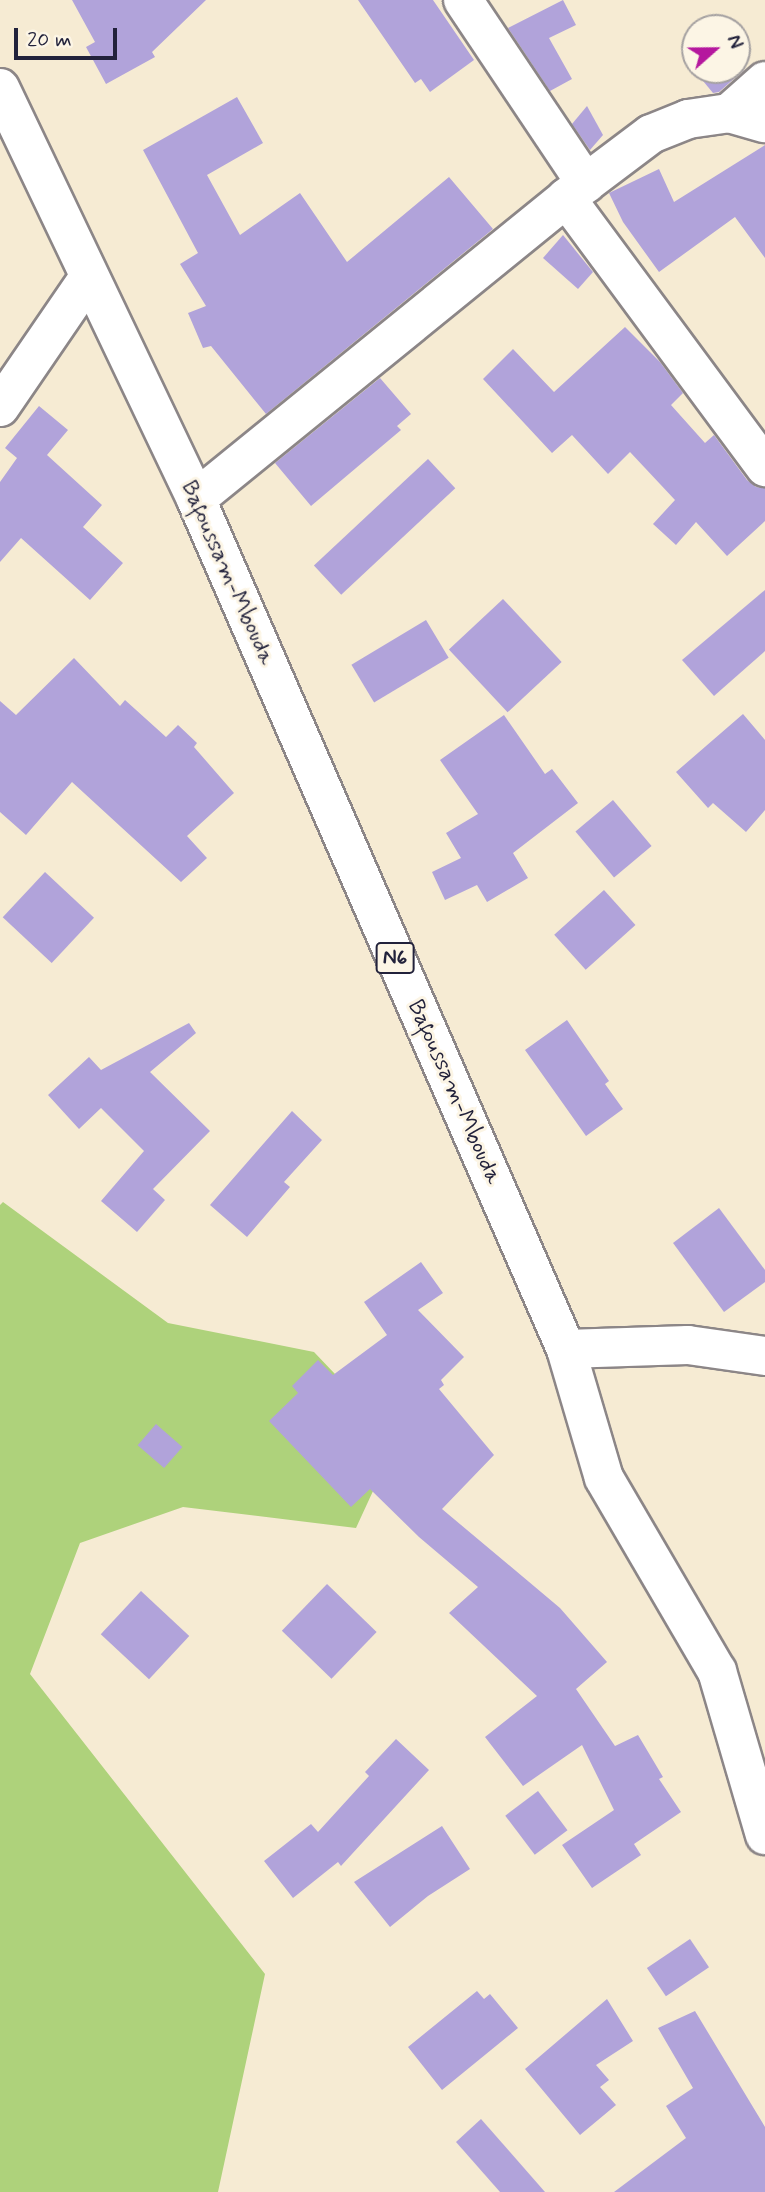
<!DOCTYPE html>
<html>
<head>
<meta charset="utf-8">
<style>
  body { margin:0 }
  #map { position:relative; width:765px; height:2192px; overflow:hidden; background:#f6ebd3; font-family:Mynerve,sans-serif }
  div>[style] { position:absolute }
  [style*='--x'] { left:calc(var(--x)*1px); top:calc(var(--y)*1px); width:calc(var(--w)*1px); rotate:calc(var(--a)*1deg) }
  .green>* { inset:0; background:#aed27b }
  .building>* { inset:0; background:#b1a3da; transform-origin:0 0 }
  .roads { filter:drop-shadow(2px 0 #8c8687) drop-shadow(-2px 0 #8c8687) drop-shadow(0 2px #8c8687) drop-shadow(0 -2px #8c8687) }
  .street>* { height:38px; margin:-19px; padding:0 19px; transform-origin:19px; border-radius:19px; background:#fff }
  .highway>* { height:38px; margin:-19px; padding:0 19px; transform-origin:19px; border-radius:19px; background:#fff }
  span { translate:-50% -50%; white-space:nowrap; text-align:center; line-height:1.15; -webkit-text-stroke:6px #fcf5e5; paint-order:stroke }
  .shield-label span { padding:2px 5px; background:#fcf5e5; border:2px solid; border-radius:5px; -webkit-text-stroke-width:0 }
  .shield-label { font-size:21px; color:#22223b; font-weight:700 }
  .street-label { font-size:23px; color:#22223b }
  .north { position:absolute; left:681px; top:14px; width:70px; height:70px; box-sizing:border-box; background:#fcf5e5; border:2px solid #a5a1a1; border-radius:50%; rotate:69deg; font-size:19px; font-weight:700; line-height:28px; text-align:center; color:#22223b }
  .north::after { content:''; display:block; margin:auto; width:24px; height:32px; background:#b5179e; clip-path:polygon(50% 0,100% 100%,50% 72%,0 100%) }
  .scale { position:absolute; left:14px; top:28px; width:103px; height:32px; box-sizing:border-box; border:4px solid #22223b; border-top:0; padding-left:9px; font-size:21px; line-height:24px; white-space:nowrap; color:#22223b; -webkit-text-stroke:5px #fcf5e5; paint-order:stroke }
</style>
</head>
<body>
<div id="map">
  <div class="green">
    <i style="clip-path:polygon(3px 1202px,168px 1323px,314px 1352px,397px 1439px,356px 1528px,183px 1507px,80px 1543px,30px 1674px,265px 1974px,218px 2192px,0 2192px,0 1205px)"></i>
  </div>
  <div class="building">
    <i style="clip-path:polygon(72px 0,206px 0,152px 52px,155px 57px,106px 84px,86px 47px,95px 42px)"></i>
    <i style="clip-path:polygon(358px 0,433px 0,474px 60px,430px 92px,421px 79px,415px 83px)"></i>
    <i style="clip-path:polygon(563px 0,576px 25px,549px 38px,572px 79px,550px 91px,508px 28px)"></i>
    <i style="clip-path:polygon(694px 70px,744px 70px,719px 92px,713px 93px)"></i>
    <i style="clip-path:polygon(237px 97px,263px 143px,207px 175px,240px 235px,300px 193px,347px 262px,449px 177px,493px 229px,266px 414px,211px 346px,203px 348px,188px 313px,206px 306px,180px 264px,198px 253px,143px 150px)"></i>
    <i style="clip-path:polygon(587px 106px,603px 135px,590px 150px,572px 124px)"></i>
    <i style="clip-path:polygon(765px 145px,765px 258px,735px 217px,659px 272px,623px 222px,609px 193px,659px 169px,674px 202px)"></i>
    <i style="clip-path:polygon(563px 235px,593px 272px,578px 289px,543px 258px)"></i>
    <i style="clip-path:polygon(625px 327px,660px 362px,683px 393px,671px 405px,705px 443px,714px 435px,747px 480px,756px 487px,765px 488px,765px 521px,727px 556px,696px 522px,676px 545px,653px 524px,675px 500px,630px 452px,608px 474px,572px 435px,552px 453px,483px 379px,513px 349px,554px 392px)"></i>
    <i style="clip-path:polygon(380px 378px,411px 414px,397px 426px,401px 430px,311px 506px,275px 463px)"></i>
    <i style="clip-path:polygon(39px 406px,68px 430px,47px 455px,102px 505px,83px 527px,123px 563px,90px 600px,21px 538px,0 562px,0 482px,17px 458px,5px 448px)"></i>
    <i style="left:428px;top:459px;width:40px;height:156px;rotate:47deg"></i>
    <i style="clip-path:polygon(765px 590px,765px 651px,714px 696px,682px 660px)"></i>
    <i style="left:503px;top:599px;width:86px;height:74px;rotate:47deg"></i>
    <i style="left:426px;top:620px;width:44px;height:87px;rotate:59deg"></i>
    <i style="clip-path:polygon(74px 658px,120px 706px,125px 700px,166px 737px,178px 725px,197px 743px,194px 747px,234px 793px,187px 836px,207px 858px,181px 882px,72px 782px,26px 835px,0 812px,0 701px,16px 715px)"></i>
    <i style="clip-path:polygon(743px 714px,765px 740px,765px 810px,746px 832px,713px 803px,708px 808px,676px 772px)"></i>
    <i style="clip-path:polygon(504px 715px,545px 774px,552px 769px,578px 803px,513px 853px,528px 878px,487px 902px,477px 885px,445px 900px,432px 872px,461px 858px,446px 833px,478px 814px,440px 760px)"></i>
    <i style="left:613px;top:800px;width:60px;height:49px;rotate:50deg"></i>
    <i style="left:45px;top:872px;width:67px;height:62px;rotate:43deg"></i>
    <i style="left:604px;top:890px;width:47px;height:67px;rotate:48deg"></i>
    <i style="clip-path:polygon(567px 1020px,609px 1081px,605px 1084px,623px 1109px,586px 1136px,525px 1050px)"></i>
    <i style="clip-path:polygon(189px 1023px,196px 1033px,150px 1072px,210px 1131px,153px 1189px,165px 1200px,137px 1232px,101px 1201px,144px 1151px,101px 1108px,79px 1129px,48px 1095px,89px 1057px,101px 1070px)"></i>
    <i style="clip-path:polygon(292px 1111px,322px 1140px,284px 1182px,290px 1187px,247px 1237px,210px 1205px)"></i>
    <i style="clip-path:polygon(719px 1208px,765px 1270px,765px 1282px,724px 1312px,673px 1243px)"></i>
    <i style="clip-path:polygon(421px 1262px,443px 1293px,418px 1310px,464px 1357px,441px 1380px,444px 1385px,439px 1389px,494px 1455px,442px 1509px,560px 1608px,607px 1662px,576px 1689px,615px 1746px,638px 1735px,663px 1777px,659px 1779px,681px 1812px,634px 1844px,641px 1855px,592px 1888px,562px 1845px,614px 1810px,582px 1745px,523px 1786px,485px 1737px,537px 1696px,449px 1613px,478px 1587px,419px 1537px,370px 1489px,351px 1507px,269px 1421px,298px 1393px,292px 1386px,318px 1360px,333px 1375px,387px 1335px,364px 1302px)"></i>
    <i style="left:156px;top:1424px;width:35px;height:28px;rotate:41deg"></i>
    <i style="left:327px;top:1584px;width:69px;height:65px;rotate:44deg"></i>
    <i style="left:141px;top:1591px;width:66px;height:59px;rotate:43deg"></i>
    <i style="clip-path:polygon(396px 1739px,429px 1770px,341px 1866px,338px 1862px,293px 1898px,264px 1861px,311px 1824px,318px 1832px,369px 1776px,365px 1772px)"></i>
    <i style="left:538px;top:1791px;width:49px;height:41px;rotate:53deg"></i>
    <i style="clip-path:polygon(442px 1826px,470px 1869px,428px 1896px,390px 1927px,354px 1882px)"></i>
    <i style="left:690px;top:1939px;width:34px;height:52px;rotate:56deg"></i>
    <i style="clip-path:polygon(477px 1991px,484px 1999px,490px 1994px,518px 2028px,442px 2090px,408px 2047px)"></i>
    <i style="clip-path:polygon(607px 1999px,633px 2041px,596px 2065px,609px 2080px,600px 2087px,616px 2105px,580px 2135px,525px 2069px)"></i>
    <i style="clip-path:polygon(695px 2011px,765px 2127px,765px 2192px,614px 2192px,686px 2138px,666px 2106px,693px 2088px,658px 2028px)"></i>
    <i style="clip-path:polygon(481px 2119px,545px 2192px,500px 2192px,456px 2142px)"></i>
  </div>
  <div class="roads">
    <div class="street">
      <i style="--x:463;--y:0;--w:221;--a:56.2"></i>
      <i style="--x:729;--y:113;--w:48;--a:-41.6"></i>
      <i style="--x:566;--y:198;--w:335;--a:53.5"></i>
      <i style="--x:0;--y:407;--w:158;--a:-55.6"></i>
      <i style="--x:196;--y:499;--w:477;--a:-39.1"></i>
      <i style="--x:566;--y:198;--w:106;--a:-37"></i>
      <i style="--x:651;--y:134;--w:40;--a:-22"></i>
      <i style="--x:688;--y:119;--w:41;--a:-8.3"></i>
      <i style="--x:729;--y:113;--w:37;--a:16"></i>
      <i style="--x:566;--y:1349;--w:122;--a:-1.9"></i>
      <i style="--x:688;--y:1345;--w:78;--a:8.1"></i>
    </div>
    <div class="highway">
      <i style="--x:0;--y:88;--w:455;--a:64.5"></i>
      <i style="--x:196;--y:499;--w:927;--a:66.48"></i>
      <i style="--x:566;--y:1349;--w:134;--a:73.6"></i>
      <i style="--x:604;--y:1478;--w:224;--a:59.7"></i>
      <i style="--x:717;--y:1671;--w:171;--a:73.7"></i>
    </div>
  </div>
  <div class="shield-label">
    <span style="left:395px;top:958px">N6</span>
  </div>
  <div class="street-label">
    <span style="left:227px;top:573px;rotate:66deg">Bafoussam-Mbouda</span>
    <span style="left:454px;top:1092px;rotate:66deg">Bafoussam-Mbouda</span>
  </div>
  <div class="north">N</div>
  <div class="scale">20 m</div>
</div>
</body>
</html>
